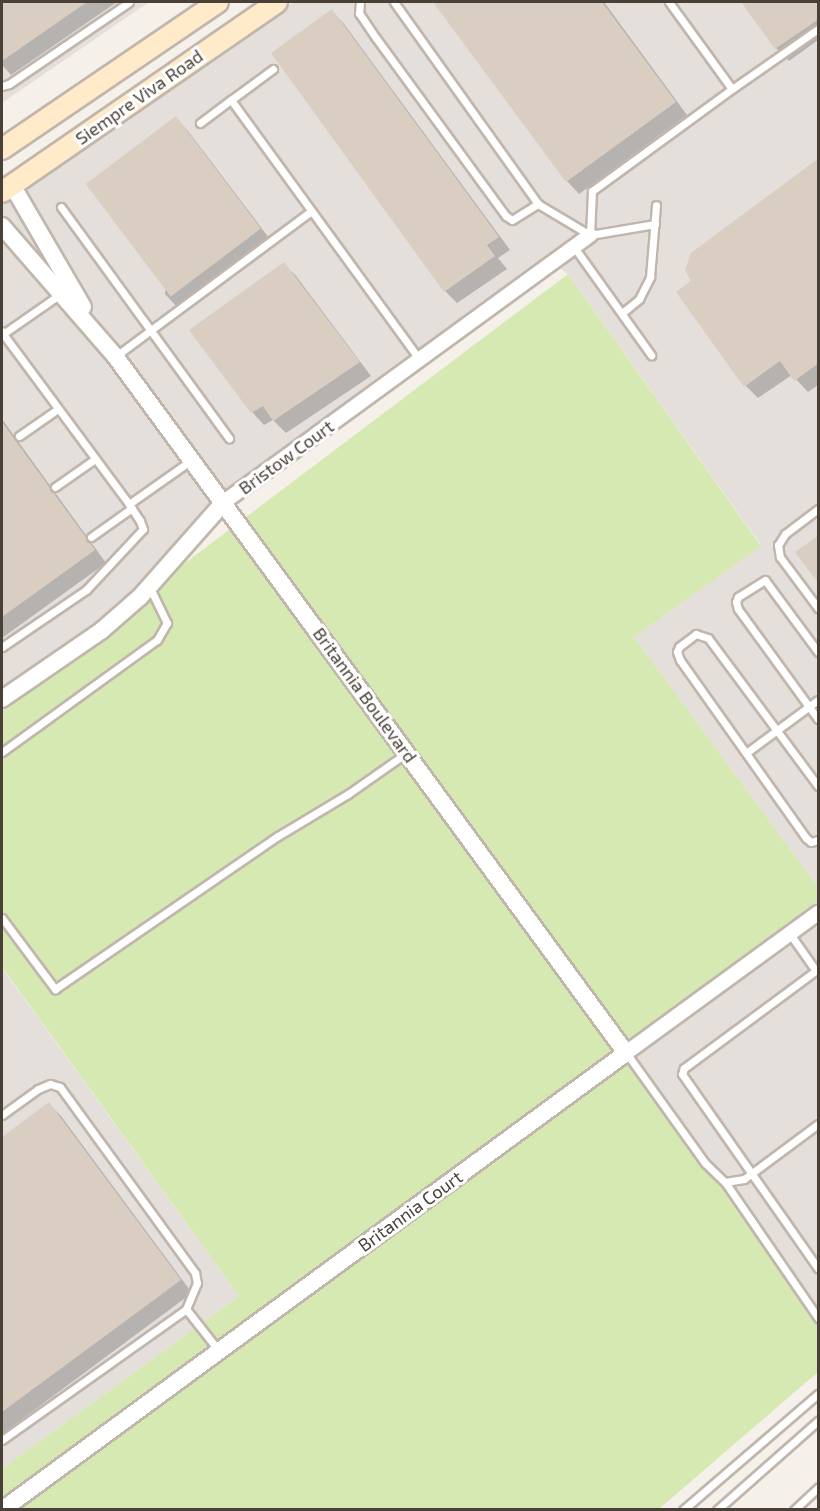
<!DOCTYPE html>
<html>
<head>
<meta charset="utf-8">
<style>
  body { margin:0 }
  #map { position:relative; width:820px; height:1511px; overflow:hidden; background:#f5f0ea; font-family:"Exo 2",sans-serif }
  div>[style] { position:absolute }
  [style*='--x'] { left:calc(var(--x)*1px); top:calc(var(--y)*1px); width:calc(var(--w)*1px); rotate:calc(var(--a)*1deg) }
  .industrial>* { inset:0; background:#e4dfdb }
  .green>* { inset:0; background:#d7e9b3 }
  .shadow>* { inset:0; background:#0003 }
  .building>* { inset:0; background:#dacdc2; transform-origin:0 0 }
  .roads { filter:drop-shadow(2px 0 #c0b6ac) drop-shadow(-2px 0 #c0b6ac) drop-shadow(0 2px #c0b6ac) drop-shadow(0 -2px #c0b6ac) }
  .service>* { height:7px; margin:-3.5px; padding:0 3.5px; transform-origin:3.5px; border-radius:3.5px; background:#fff }
  .minor>* { height:14px; margin:-7px; padding:0 7px; transform-origin:7px; border-radius:7px; background:#fff }
  .tertiary>* { height:16px; margin:-8px; padding:0 8px; transform-origin:8px; border-radius:8px; background:#fff }
  .secondary>* { height:20px; margin:-10px; padding:0 10px; transform-origin:10px; border-radius:10px; background:#ffebca }
  span { translate:-50% -50%; white-space:nowrap; text-align:center; line-height:1.15; -webkit-text-stroke:6px #fff; paint-order:stroke }
  .street-label { font-size:18px; color:#494038 }
  .frame { position:absolute; inset:0; border:3px solid #494038; pointer-events:none }
</style>
</head>
<body>
<div id="map">
  <div class="industrial">
    <i style="clip-path:polygon(2px 2px,149px 2px,2px 103px)"></i>
    <i style="clip-path:polygon(294px 2px,818px 2px,818px 887px,634px 637px,761px 545px,568px 274px,553px 263px,224px 502px,140px 597px,2px 698px,2px 193px)"></i>
    <i style="clip-path:polygon(818px 913px,818px 1318px,725px 1182px,626px 1053px)"></i>
    <i style="clip-path:polygon(2px 968px,239px 1296px,2px 1469px)"></i>
  </div>
  <div class="green">
    <i style="clip-path:polygon(568px 274px,761px 546px,634px 637px,818px 887px,818px 913px,626px 1053px,818px 1319px,818px 1372px,659px 1509px,2px 1509px,2px 1469px,239px 1296px,2px 967px,2px 698px,140px 597px)"></i>
  </div>
  <div class="shadow">
    <i style="clip-path:polygon(2px 2px,117px 2px,11px 75px,2px 65px)"></i>
    <i style="clip-path:polygon(435px 2px,604px 2px,687px 115px,579px 194px,567px 181px)"></i>
    <i style="clip-path:polygon(743px 2px,818px 2px,818px 40px,789px 61px,776px 48px)"></i>
    <i style="clip-path:polygon(332px 11px,344px 24px,510px 250px,498px 258px,507px 269px,457px 303px,445px 291px)"></i>
    <i style="clip-path:polygon(176px 118px,188px 131px,272px 242px,177px 307px,165px 294px)"></i>
    <i style="clip-path:polygon(818px 160px,818px 385px,808px 392px,792px 375px,758px 398px,746px 386px,678px 293px)"></i>
    <i style="clip-path:polygon(284px 264px,296px 276px,371px 376px,286px 433px,273px 420px,264px 425px,252px 412px)"></i>
    <i style="clip-path:polygon(2px 419px,106px 563px,2px 638px)"></i>
    <i style="clip-path:polygon(49px 1104px,61px 1116px,192px 1293px,2px 1434px,2px 1138px)"></i>
  </div>
  <div class="building">
    <i style="clip-path:polygon(2px 2px,87px 2px,2px 61px)"></i>
    <i style="clip-path:polygon(433px 2px,602px 2px,676px 102px,566px 182px)"></i>
    <i style="clip-path:polygon(741px 2px,819px 2px,819px 19px,775px 49px)"></i>
    <i style="clip-path:polygon(332px 9px,499px 237px,487px 245px,495px 256px,444px 292px,271px 53px)"></i>
    <i style="left:176px;top:116px;width:141px;height:113px;rotate:53deg"></i>
    <i style="clip-path:polygon(819px 158px,819px 363px,794px 381px,780px 361px,744px 387px,676px 292px,691px 281px,685px 270px,691px 253px)"></i>
    <i style="clip-path:polygon(284px 262px,360px 362px,273px 421px,263px 406px,251px 413px,189px 330px)"></i>
    <i style="clip-path:polygon(2px 422px,95px 550px,2px 617px)"></i>
    <i style="clip-path:polygon(819px 535px,819px 584px,795px 552px)"></i>
    <i style="clip-path:polygon(49px 1102px,181px 1280px,2px 1412px,2px 1137px)"></i>
  </div>
  <div class="roads">
    <div class="service">
      <i style="--x:360;--y:2;--w:11;--a:95"></i>
      <i style="--x:359;--y:13;--w:30;--a:56"></i>
      <i style="--x:376;--y:38;--w:220;--a:53.9"></i>
      <i style="--x:506;--y:216;--w:7;--a:34"></i>
      <i style="--x:512;--y:220;--w:31;--a:-32"></i>
      <i style="--x:538;--y:204;--w:61;--a:30.8"></i>
      <i style="--x:590;--y:235;--w:66;--a:-9.6"></i>
      <i style="--x:394;--y:2;--w:248;--a:54.5"></i>
      <i style="--x:669;--y:2;--w:107;--a:54.1"></i>
      <i style="--x:732;--y:89;--w:105;--a:-34.9"></i>
      <i style="--x:273;--y:69;--w:52;--a:143.6"></i>
      <i style="--x:231;--y:100;--w:321;--a:54"></i>
      <i style="--x:2;--y:86;--w:7;--a:-16"></i>
      <i style="--x:9;--y:84;--w:145;--a:-34.3"></i>
      <i style="--x:200;--y:123;--w:39;--a:-37"></i>
      <i style="--x:61;--y:207;--w:286;--a:54"></i>
      <i style="--x:590;--y:235;--w:44;--a:-87.4"></i>
      <i style="--x:592;--y:191;--w:173;--a:-36.1"></i>
      <i style="--x:574;--y:247;--w:133;--a:54.5"></i>
      <i style="--x:622;--y:313;--w:22;--a:-39"></i>
      <i style="--x:639;--y:299;--w:25;--a:-63"></i>
      <i style="--x:650;--y:277;--w:72;--a:-85.2"></i>
      <i style="--x:2;--y:331;--w:3;--a:72"></i>
      <i style="--x:3;--y:334;--w:68;--a:-34.9"></i>
      <i style="--x:116;--y:356;--w:243;--a:-36.6"></i>
      <i style="--x:19;--y:436;--w:47;--a:-34.7"></i>
      <i style="--x:55;--y:487;--w:49;--a:-35"></i>
      <i style="--x:129;--y:504;--w:75;--a:-35.2"></i>
      <i style="--x:818;--y:509;--w:41;--a:142.9"></i>
      <i style="--x:785;--y:534;--w:13;--a:122"></i>
      <i style="--x:778;--y:545;--w:12;--a:81"></i>
      <i style="--x:780;--y:557;--w:64;--a:53.3"></i>
      <i style="--x:91;--y:537;--w:50;--a:-35.3"></i>
      <i style="--x:2;--y:647;--w:102;--a:-34.2"></i>
      <i style="--x:86;--y:590;--w:83;--a:-46.9"></i>
      <i style="--x:143;--y:529;--w:9;--a:-111"></i>
      <i style="--x:140;--y:521;--w:20;--a:-123"></i>
      <i style="--x:129;--y:504;--w:212;--a:-126.5"></i>
      <i style="--x:818;--y:652;--w:89;--a:-126.4"></i>
      <i style="--x:765;--y:580;--w:32;--a:148"></i>
      <i style="--x:738;--y:597;--w:5;--a:112"></i>
      <i style="--x:736;--y:602;--w:7;--a:74"></i>
      <i style="--x:738;--y:609;--w:136;--a:54"></i>
      <i style="--x:2;--y:752;--w:191;--a:-35.9"></i>
      <i style="--x:157;--y:640;--w:20;--a:-60"></i>
      <i style="--x:167;--y:623;--w:41;--a:-115.9"></i>
      <i style="--x:746;--y:753;--w:89;--a:-36.4"></i>
      <i style="--x:818;--y:786;--w:184;--a:-126.6"></i>
      <i style="--x:708;--y:638;--w:13;--a:-162"></i>
      <i style="--x:696;--y:634;--w:21;--a:143"></i>
      <i style="--x:679;--y:647;--w:5;--a:112"></i>
      <i style="--x:677;--y:652;--w:9;--a:69"></i>
      <i style="--x:680;--y:660;--w:218;--a:54.7"></i>
      <i style="--x:806;--y:838;--w:6;--a:39"></i>
      <i style="--x:811;--y:842;--w:7;--a:-16"></i>
      <i style="--x:2;--y:918;--w:89;--a:53.3"></i>
      <i style="--x:55;--y:989;--w:270;--a:-34.5"></i>
      <i style="--x:278;--y:836;--w:82;--a:-31"></i>
      <i style="--x:348;--y:794;--w:70;--a:-35.1"></i>
      <i style="--x:790;--y:934;--w:45;--a:54.9"></i>
      <i style="--x:818;--y:969;--w:167;--a:143.5"></i>
      <i style="--x:684;--y:1068;--w:6;--a:108"></i>
      <i style="--x:682;--y:1074;--w:237;--a:55"></i>
      <i style="--x:627;--y:1054;--w:134;--a:54.4"></i>
      <i style="--x:705;--y:1163;--w:28;--a:44"></i>
      <i style="--x:725;--y:1182;--w:19;--a:-9"></i>
      <i style="--x:744;--y:1179;--w:92;--a:-36.6"></i>
      <i style="--x:2;--y:1115;--w:44;--a:-35.8"></i>
      <i style="--x:38;--y:1089;--w:13;--a:-23"></i>
      <i style="--x:50;--y:1084;--w:10;--a:17"></i>
      <i style="--x:60;--y:1087;--w:230;--a:54"></i>
      <i style="--x:195;--y:1273;--w:10;--a:79"></i>
      <i style="--x:197;--y:1283;--w:28;--a:113"></i>
      <i style="--x:186;--y:1309;--w:53;--a:51.8"></i>
      <i style="--x:725;--y:1182;--w:165;--a:55.6"></i>
      <i style="--x:2;--y:1440;--w:226;--a:-35.4"></i>
      <i style="--x:683;--y:1510;--w:178;--a:-40.7"></i>
      <i style="--x:717;--y:1510;--w:135;--a:-41.4"></i>
      <i style="--x:794;--y:1510;--w:33;--a:-43"></i>
    </div>
    <div class="minor">
      <i style="--x:224;--y:502;--w:453;--a:-36.1"></i>
      <i style="--x:626;--y:1053;--w:238;--a:-36.1"></i>
    </div>
    <div class="tertiary">
      <i style="--x:12;--y:185;--w:141;--a:59.8"></i>
      <i style="--x:2;--y:226;--w:172;--a:49"></i>
      <i style="--x:115;--y:356;--w:864;--a:53.75"></i>
      <i style="--x:626;--y:1053;--w:773;--a:143.78"></i>
      <i style="--x:2;--y:699;--w:120;--a:-34.5"></i>
      <i style="--x:101;--y:631;--w:52;--a:-41.1"></i>
      <i style="--x:140;--y:597;--w:127;--a:-48.5"></i>
    </div>
    <div class="secondary">
      <i style="--x:2;--y:149;--w:261;--a:-34.2"></i>
      <i style="--x:2;--y:192;--w:334;--a:-34.6"></i>
    </div>
  </div>
  <div class="street-label">
    <span style="left:139px;top:97px;rotate:-35deg">Siempre Viva Road</span>
    <span style="left:286px;top:457px;rotate:-36deg">Bristow Court</span>
    <span style="left:365px;top:695px;rotate:54deg">Britannia Boulevard</span>
    <span style="left:410px;top:1211px;rotate:-36deg">Britannia Court</span>
  </div>
  <div class="frame"></div>
</div>
</body>
</html>
